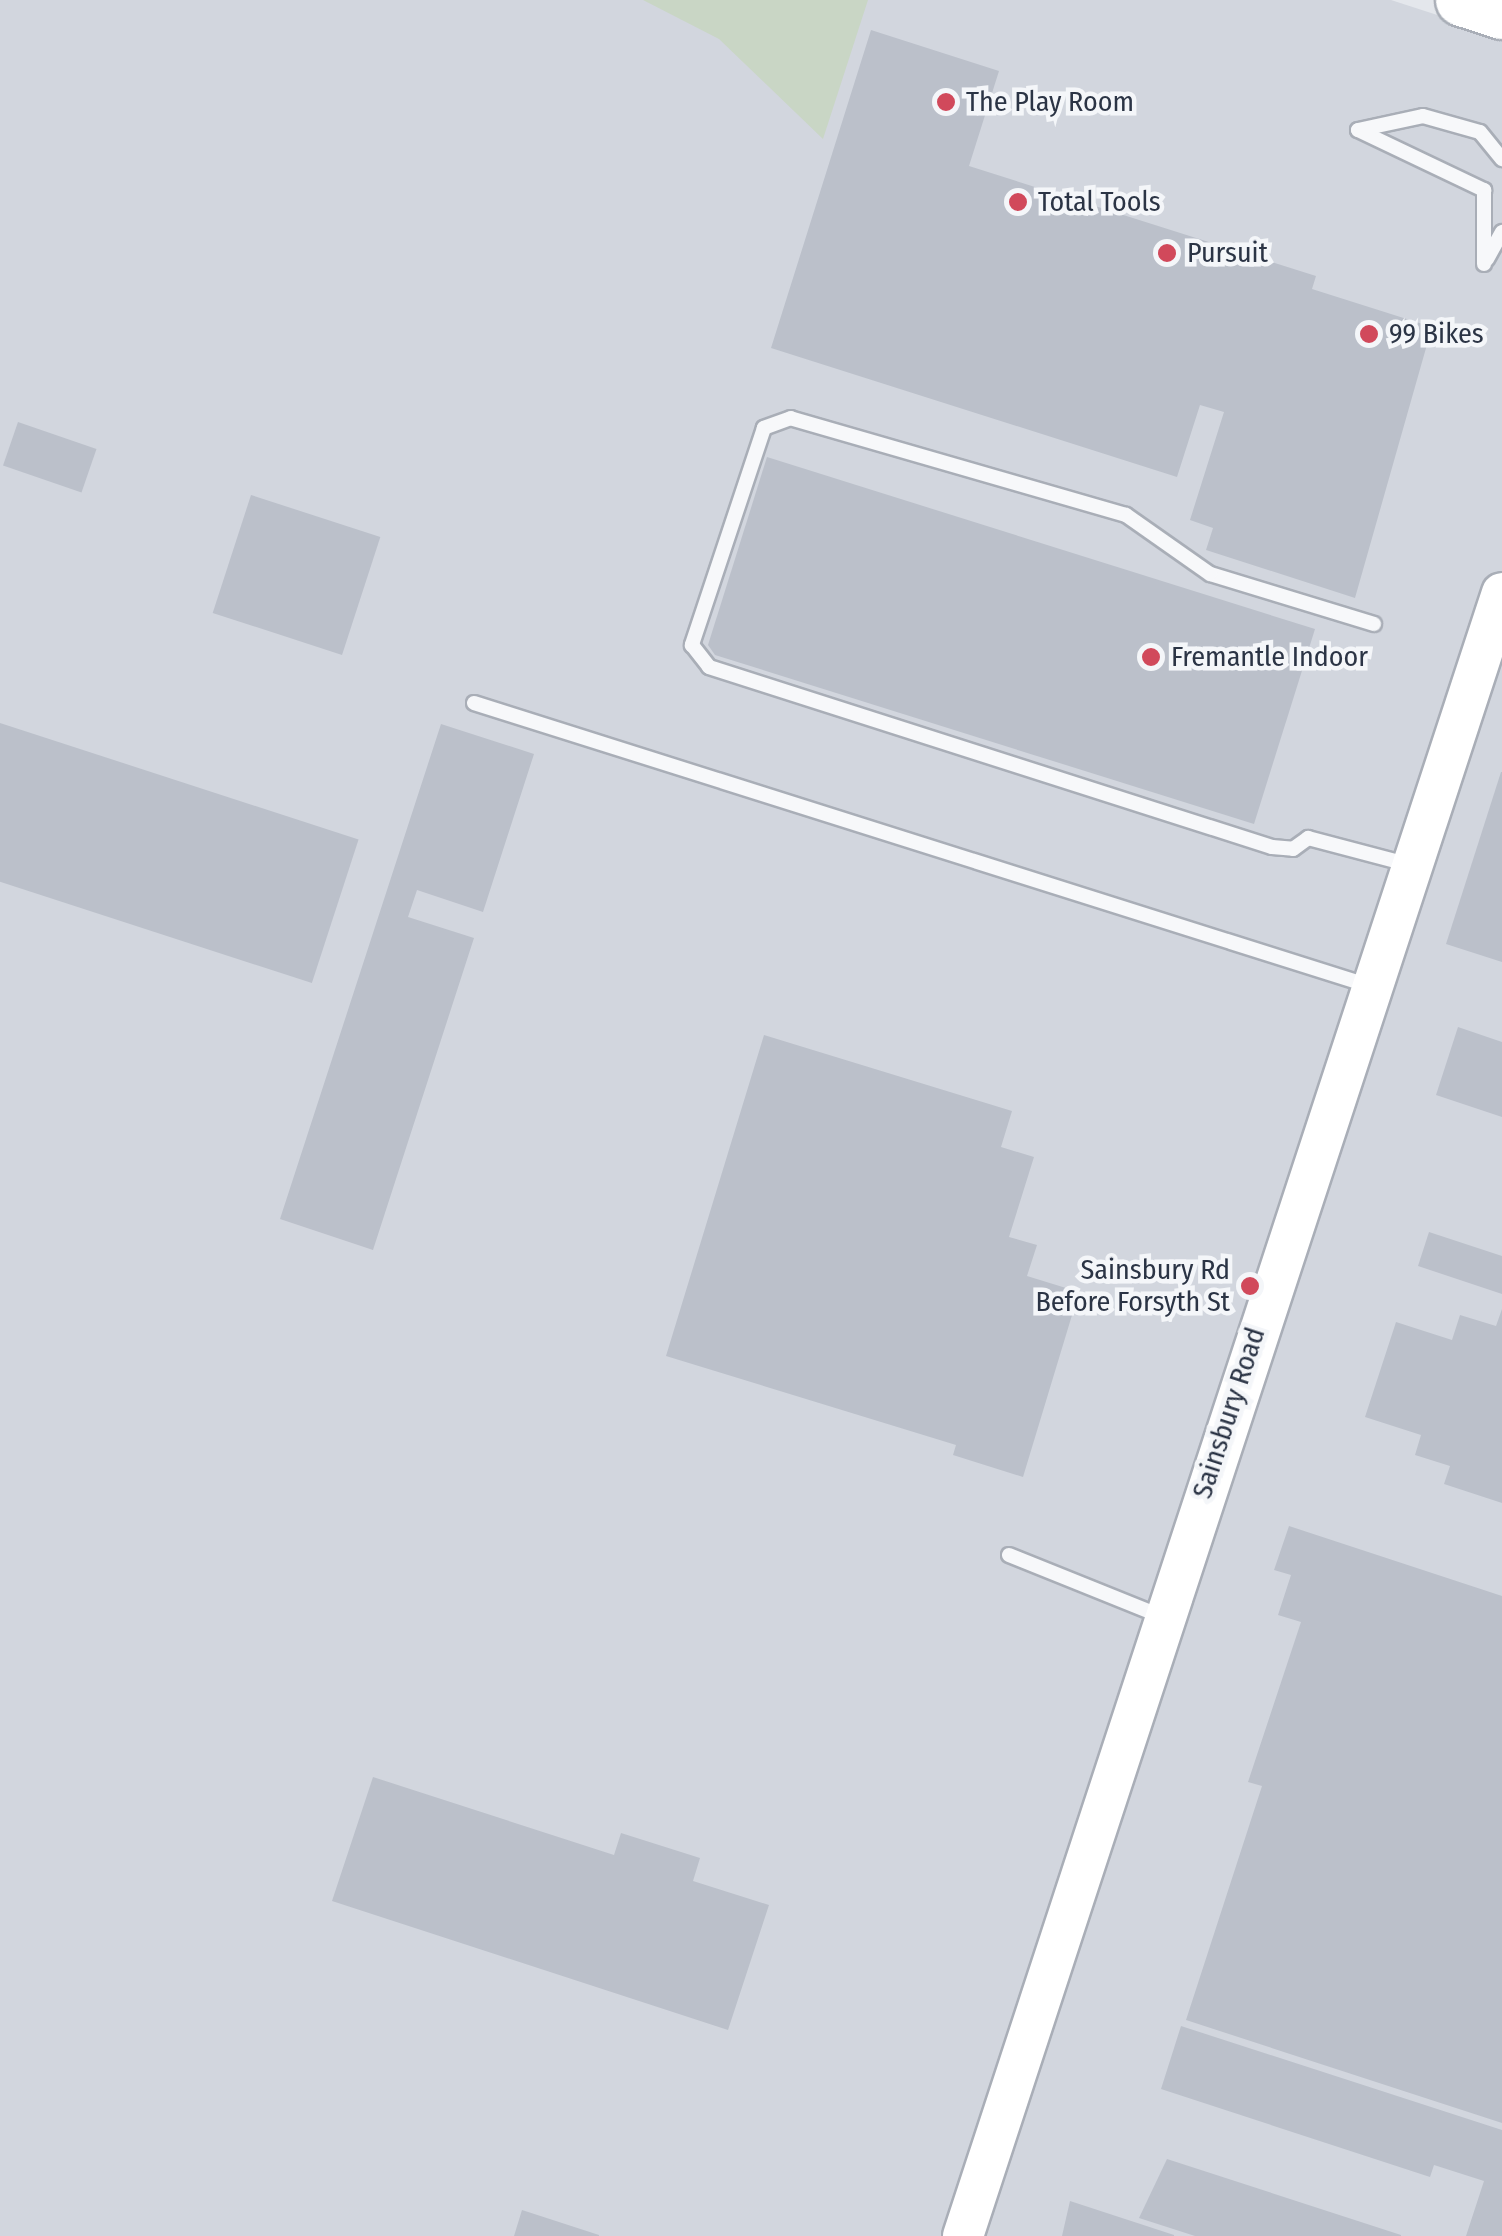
<!DOCTYPE html>
<html>
<head>
<meta charset="utf-8">
<style>
  body { margin:0 }
  #map { position:relative; width:1502px; height:2236px; overflow:hidden; background:#e4e7ec; font-family:"Fira Sans Condensed",sans-serif }
  div>[style] { position:absolute }
  [style*='--x'] { left:calc(var(--x)*1px); top:calc(var(--y)*1px); width:calc(var(--w)*1px); rotate:calc(var(--a)*1deg) }
  .built>* { inset:0; background:#d2d6de }
  .green>* { inset:0; background:#c9d6c5 }
  .building>* { inset:0; background:#bbc0ca; transform-origin:0 0 }
  .roads { filter:drop-shadow(2px 0 #a9aeb7) drop-shadow(-2px 0 #a9aeb7) drop-shadow(0 2px #a9aeb7) drop-shadow(0 -2px #a9aeb7) }
  .lane>* { height:14px; margin:-7px; padding:0 7px; transform-origin:7px; border-radius:7px; background:#f7f8fa }
  .secondary>* { height:40px; margin:-20px; padding:0 20px; transform-origin:20px; border-radius:20px; background:#fff }
  .highway>* { height:52px; margin:-26px; padding:0 26px; transform-origin:26px; border-radius:26px; background:#fff }
  .dots>* { width:28px; height:28px; translate:-50% -50%; box-sizing:border-box; border:5px solid #f4f6f9; border-radius:50% }
  span { translate:-50% -50%; white-space:nowrap; text-align:center; line-height:1.15; -webkit-text-stroke:9px #f4f6f9; paint-order:stroke }
  .poi-label { font-size:28px; color:#2b3445 }
  .left { translate:0 -50%; text-align:left }
  .right { translate:-100% -50%; text-align:right }
  .street-label { font-size:28px; color:#2b3445 }
</style>
</head>
<body>
<div id="map">
  <div class="built">
    <i style="clip-path:polygon(0 0,1391px 0,1502px 36px,1502px 2236px,0 2236px)"></i>
  </div>
  <div class="green">
    <i style="clip-path:polygon(643px 0,868px 0,823px 139px,719px 39px)"></i>
  </div>
  <div class="building">
    <i style="clip-path:polygon(871px 30px,999px 71px,969px 166px,1316px 276px,1312px 289px,1432px 327px,1355px 598px,1206px 550px,1213px 528px,1190px 520px,1224px 412px,1200px 405px,1177px 477px,771px 348px)"></i>
    <i style="left:18px;top:422px;width:83px;height:46px;rotate:19deg"></i>
    <i style="clip-path:polygon(767px 457px,1315px 629px,1254px 824px,715px 655px,708px 645px)"></i>
    <i style="left:251px;top:495px;width:136px;height:124px;rotate:18deg"></i>
    <i style="left:0;top:723px;width:377px;height:151px;rotate:18deg"></i>
    <i style="clip-path:polygon(441px 724px,534px 754px,483px 912px,417px 890px,408px 917px,474px 938px,373px 1250px,280px 1219px)"></i>
    <i style="clip-path:polygon(1501px 772px,1502px 772px,1502px 962px,1446px 944px)"></i>
    <i style="clip-path:polygon(1458px 1027px,1502px 1042px,1502px 1117px,1436px 1095px)"></i>
    <i style="clip-path:polygon(764px 1035px,1012px 1111px,1001px 1147px,1034px 1157px,1009px 1237px,1037px 1245px,1027px 1276px,1079px 1292px,1023px 1477px,953px 1455px,956px 1445px,666px 1356px)"></i>
    <i style="clip-path:polygon(1429px 1232px,1502px 1256px,1502px 1294px,1418px 1266px)"></i>
    <i style="clip-path:polygon(1502px 1309px,1502px 1503px,1444px 1484px,1450px 1466px,1415px 1455px,1421px 1435px,1365px 1417px,1396px 1322px,1452px 1340px,1460px 1315px,1496px 1326px)"></i>
    <i style="clip-path:polygon(1289px 1526px,1502px 1596px,1502px 2123px,1186px 2020px,1262px 1786px,1248px 1782px,1301px 1622px,1278px 1615px,1291px 1575px,1274px 1570px)"></i>
    <i style="clip-path:polygon(373px 1777px,614px 1855px,621px 1833px,700px 1858px,693px 1881px,769px 1905px,728px 2030px,332px 1901px)"></i>
    <i style="clip-path:polygon(1181px 2026px,1502px 2130px,1502px 2236px,1466px 2236px,1484px 2181px,1434px 2165px,1430px 2177px,1161px 2089px)"></i>
    <i style="clip-path:polygon(1167px 2159px,1401px 2235px,1401px 2236px,1195px 2236px,1139px 2218px)"></i>
    <i style="clip-path:polygon(1070px 2201px,1174px 2235px,1174px 2236px,1062px 2236px)"></i>
    <i style="clip-path:polygon(522px 2210px,599px 2235px,599px 2236px,514px 2236px)"></i>
  </div>
  <div class="roads">
    <div class="lane">
      <i style="--x:1358;--y:130;--w:140;--a:25.5"></i>
      <i style="--x:1484;--y:190;--w:74;--a:90"></i>
      <i style="--x:1358;--y:130;--w:66;--a:-12.2"></i>
      <i style="--x:1423;--y:116;--w:59;--a:15.7"></i>
      <i style="--x:1480;--y:132;--w:35;--a:51"></i>
      <i style="--x:1487;--y:259;--w:31;--a:-61"></i>
      <i style="--x:1374;--y:624;--w:171;--a:-163"></i>
      <i style="--x:1210;--y:574;--w:103;--a:-144.9"></i>
      <i style="--x:1126;--y:515;--w:349;--a:-163.9"></i>
      <i style="--x:791;--y:418;--w:29;--a:160"></i>
      <i style="--x:764;--y:428;--w:229;--a:108.4"></i>
      <i style="--x:692;--y:645;--w:28;--a:52"></i>
      <i style="--x:709;--y:667;--w:591;--a:17.73"></i>
      <i style="--x:1272;--y:847;--w:21;--a:5"></i>
      <i style="--x:1293;--y:849;--w:19;--a:-36"></i>
      <i style="--x:1308;--y:838;--w:106;--a:14.8"></i>
      <i style="--x:474;--y:703;--w:940;--a:17.53"></i>
      <i style="--x:1009;--y:1555;--w:164;--a:21.9"></i>
    </div>
    <div class="secondary">
      <i style="--x:963;--y:2236;--w:1729;--a:-71.84"></i>
    </div>
    <div class="highway">
      <i style="--x:1462;--y:0;--w:42;--a:18"></i>
    </div>
  </div>
  <div class="dots">
    <i style="left:946px;top:102px;background:#d1495b"></i>
    <i style="left:1018px;top:202px;background:#d1495b"></i>
    <i style="left:1167px;top:253px;background:#d1495b"></i>
    <i style="left:1369px;top:334px;background:#d1495b"></i>
    <i style="left:1151px;top:657px;background:#d1495b"></i>
    <i style="left:1250px;top:1286px;background:#d1495b"></i>
  </div>
  <div class="poi-label">
    <span class="left" style="left:966px;top:102px">The Play Room</span>
    <span class="left" style="left:1038px;top:202px">Total Tools</span>
    <span class="left" style="left:1187px;top:253px">Pursuit</span>
    <span class="left" style="left:1389px;top:334px">99 Bikes</span>
    <span class="left" style="left:1171px;top:657px">Fremantle Indoor</span>
    <span class="right" style="left:1230px;top:1286px">Sainsbury Rd<br>Before Forsyth St</span>
  </div>
  <div class="street-label">
    <span style="left:1229px;top:1413px;rotate:-72deg">Sainsbury Road</span>
  </div>
</div>
</body>
</html>
